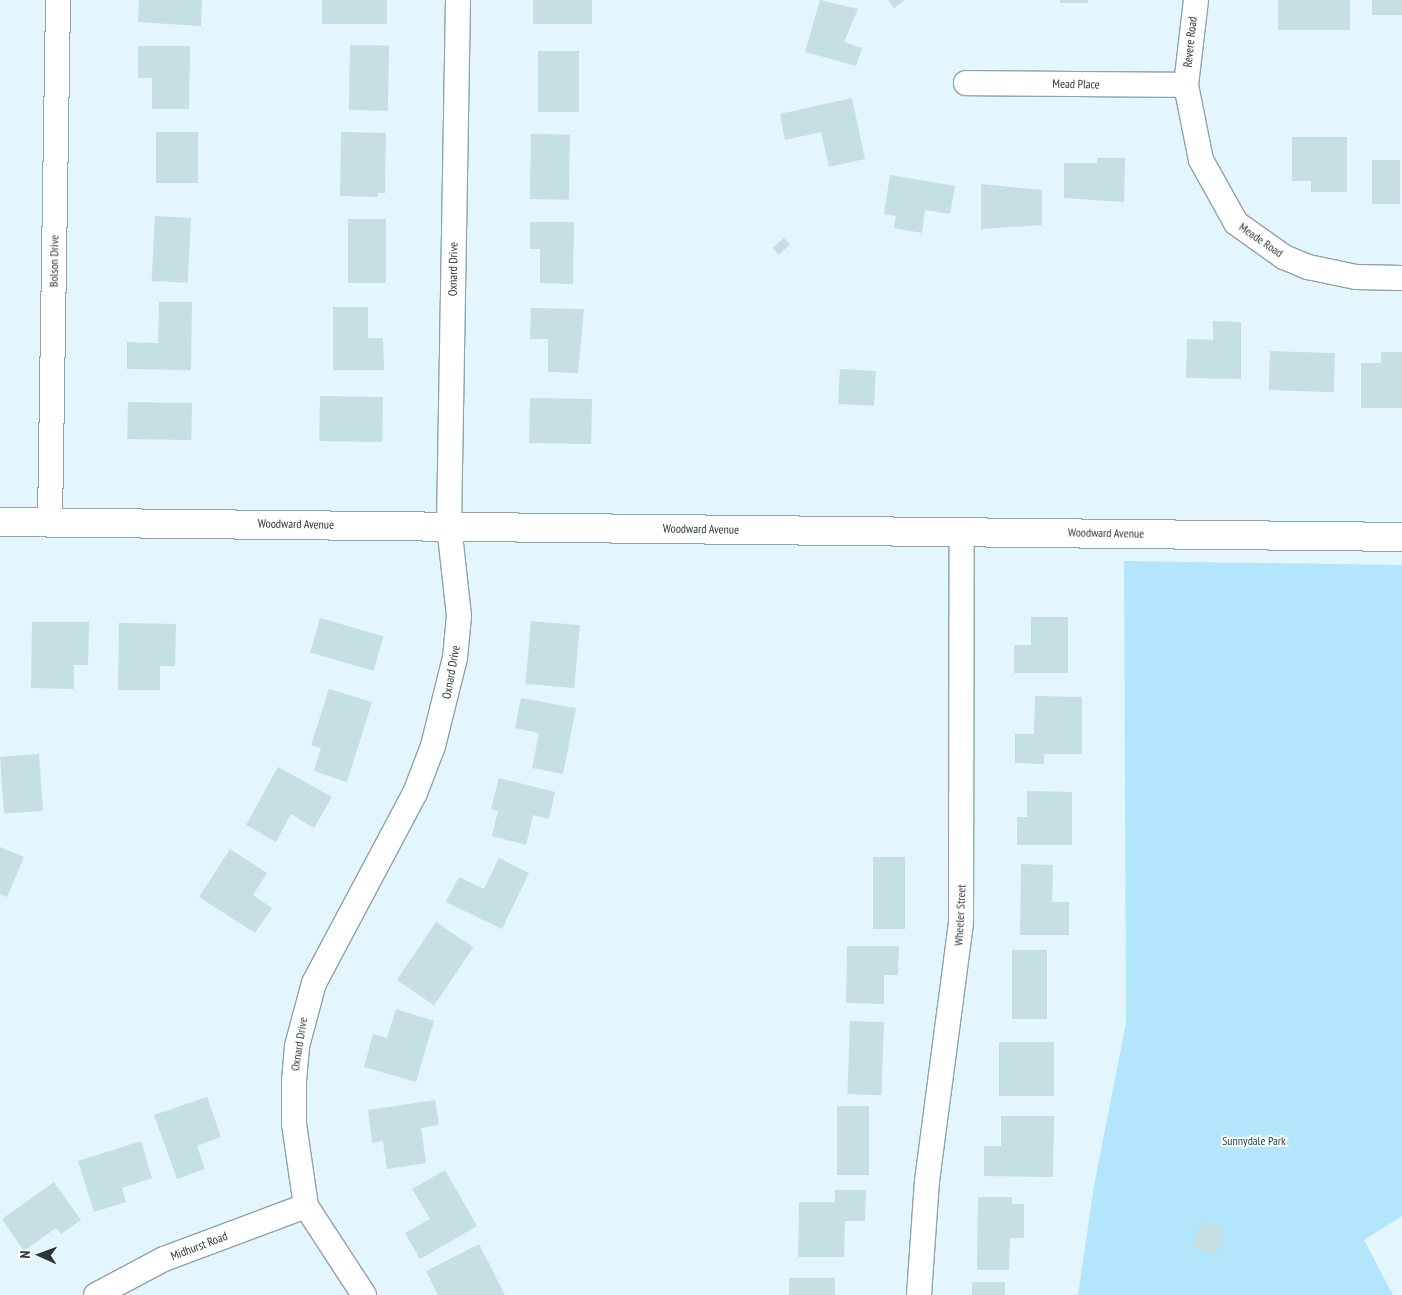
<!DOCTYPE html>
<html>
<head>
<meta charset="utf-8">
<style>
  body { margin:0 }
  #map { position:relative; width:1402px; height:1295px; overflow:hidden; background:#e3f5fd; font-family:"PT Sans Narrow",sans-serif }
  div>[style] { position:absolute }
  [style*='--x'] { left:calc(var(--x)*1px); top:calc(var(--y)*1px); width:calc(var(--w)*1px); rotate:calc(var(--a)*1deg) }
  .green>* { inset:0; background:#b3e6fc }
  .building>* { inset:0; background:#c5dfe3; transform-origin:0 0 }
  .roads { filter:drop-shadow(1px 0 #8ea4ad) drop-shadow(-1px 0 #8ea4ad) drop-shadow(0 1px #8ea4ad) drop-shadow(0 -1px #8ea4ad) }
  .street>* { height:24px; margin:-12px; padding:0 12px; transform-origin:12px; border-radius:12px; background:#fff }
  .secondary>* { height:28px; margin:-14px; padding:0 14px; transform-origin:14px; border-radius:14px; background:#fff }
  span { translate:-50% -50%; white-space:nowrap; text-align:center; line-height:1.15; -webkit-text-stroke:4px #fff; paint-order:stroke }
  .street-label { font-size:12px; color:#2c3539 }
  .park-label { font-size:12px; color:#174759 }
  .north { position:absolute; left:15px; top:1230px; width:50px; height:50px; -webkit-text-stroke:4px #fff; paint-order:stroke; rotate:272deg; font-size:14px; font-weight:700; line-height:20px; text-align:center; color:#2c3539 }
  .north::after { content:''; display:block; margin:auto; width:18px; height:22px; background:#2c3539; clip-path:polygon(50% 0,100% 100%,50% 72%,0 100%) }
</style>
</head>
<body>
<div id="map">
  <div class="green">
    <i style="clip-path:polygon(1124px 561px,1402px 565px,1402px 1216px,1364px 1240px,1393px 1295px,1078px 1295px,1094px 1186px,1126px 1023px)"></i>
  </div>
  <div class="building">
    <i style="clip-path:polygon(139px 0,202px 0,201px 26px,138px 22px)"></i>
    <i style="left:322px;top:0;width:65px;height:24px"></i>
    <i style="left:533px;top:0;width:59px;height:24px"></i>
    <i style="clip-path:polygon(820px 0,858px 9px,844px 42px,862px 48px,856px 66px,805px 52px)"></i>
    <i style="clip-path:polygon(888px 0,905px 0,894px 8px)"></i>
    <i style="left:1060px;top:0;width:28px;height:3px"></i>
    <i style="left:1278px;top:0;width:72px;height:30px"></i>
    <i style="left:1372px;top:0;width:30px;height:15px"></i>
    <i style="left:350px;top:45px;width:39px;height:65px;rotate:1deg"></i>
    <i style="clip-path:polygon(138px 46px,190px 46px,189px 109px,152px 109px,152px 78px,138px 78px)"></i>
    <i style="left:538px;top:51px;width:41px;height:61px"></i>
    <i style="clip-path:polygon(852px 98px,865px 159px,829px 167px,821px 132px,785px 140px,780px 114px)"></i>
    <i style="left:156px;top:132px;width:42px;height:51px"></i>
    <i style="clip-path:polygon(341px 132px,386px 133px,385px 193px,378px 193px,378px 197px,340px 196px)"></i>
    <i style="left:531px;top:134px;width:39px;height:65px;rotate:1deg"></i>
    <i style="clip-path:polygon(1292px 137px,1347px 137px,1347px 192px,1311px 192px,1311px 181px,1292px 181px)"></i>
    <i style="clip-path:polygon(1097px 158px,1125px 158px,1124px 202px,1064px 198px,1064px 163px,1097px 163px)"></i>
    <i style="left:1372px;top:160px;width:28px;height:44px"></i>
    <i style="clip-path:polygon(890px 175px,955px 186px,950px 214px,925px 210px,922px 233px,894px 228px,896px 216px,884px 214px)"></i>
    <i style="clip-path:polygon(981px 184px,1042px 190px,1042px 225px,981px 229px)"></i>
    <i style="left:155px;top:216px;width:36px;height:65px;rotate:3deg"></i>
    <i style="left:348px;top:219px;width:38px;height:64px"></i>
    <i style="clip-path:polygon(530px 222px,574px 222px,573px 284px,540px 283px,540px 249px,530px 249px)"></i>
    <i style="left:784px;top:238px;width:9px;height:15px;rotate:49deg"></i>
    <i style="clip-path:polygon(159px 302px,192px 302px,191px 370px,127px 369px,127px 342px,158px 343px)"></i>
    <i style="clip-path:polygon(333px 307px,368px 307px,368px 338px,383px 338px,384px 370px,333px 370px)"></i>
    <i style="clip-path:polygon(531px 308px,584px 309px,578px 373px,548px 372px,548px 339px,530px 339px)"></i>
    <i style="clip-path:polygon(1213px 321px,1241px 322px,1241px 379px,1186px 378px,1187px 339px,1213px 340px)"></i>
    <i style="left:1270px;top:351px;width:65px;height:39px;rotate:2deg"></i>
    <i style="clip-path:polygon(1381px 352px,1402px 352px,1402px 408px,1361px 408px,1361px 363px,1381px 363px)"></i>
    <i style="left:840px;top:369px;width:36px;height:35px;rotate:3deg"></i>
    <i style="left:320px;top:396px;width:63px;height:45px;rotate:1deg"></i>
    <i style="left:530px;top:398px;width:62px;height:45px;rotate:1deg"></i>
    <i style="left:128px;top:402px;width:64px;height:37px;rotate:1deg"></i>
    <i style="clip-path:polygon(1031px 617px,1068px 617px,1068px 673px,1014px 673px,1014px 645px,1031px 645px)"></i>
    <i style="left:320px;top:618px;width:66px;height:36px;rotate:16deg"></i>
    <i style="left:531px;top:621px;width:49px;height:63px;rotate:5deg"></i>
    <i style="clip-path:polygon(32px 622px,89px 622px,88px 665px,74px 665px,74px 689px,31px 688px)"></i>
    <i style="clip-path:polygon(119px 623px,176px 624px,175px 666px,160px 666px,160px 690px,118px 690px)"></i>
    <i style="clip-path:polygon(329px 689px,372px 702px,347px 782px,314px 771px,321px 748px,311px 745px)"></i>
    <i style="clip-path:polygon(1035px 696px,1082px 697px,1082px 754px,1044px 754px,1044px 764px,1015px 763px,1015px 734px,1034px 734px)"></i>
    <i style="clip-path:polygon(521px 698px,576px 708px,563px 774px,532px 768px,539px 733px,515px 728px)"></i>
    <i style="left:39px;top:754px;width:57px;height:39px;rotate:86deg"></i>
    <i style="clip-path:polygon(278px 767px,332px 797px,314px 828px,291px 814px,276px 842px,246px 825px)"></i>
    <i style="clip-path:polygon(499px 778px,555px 792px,549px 819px,533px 815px,526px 845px,492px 836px,498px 811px,491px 809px)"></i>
    <i style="clip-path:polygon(1027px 791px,1072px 792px,1072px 845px,1017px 845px,1017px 817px,1027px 817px)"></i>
    <i style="clip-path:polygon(0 847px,24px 857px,7px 897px,0 894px)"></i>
    <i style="clip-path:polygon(230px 849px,267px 873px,253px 895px,272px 908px,255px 933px,199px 897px)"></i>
    <i style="left:873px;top:857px;width:32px;height:72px"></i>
    <i style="clip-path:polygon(499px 858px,529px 873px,502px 929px,446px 902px,459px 877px,484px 889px)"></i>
    <i style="clip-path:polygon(1021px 864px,1053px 865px,1052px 902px,1069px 902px,1069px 935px,1020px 935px)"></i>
    <i style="left:436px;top:922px;width:45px;height:70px;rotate:34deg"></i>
    <i style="clip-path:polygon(847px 946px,899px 946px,898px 975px,884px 975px,884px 1004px,846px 1003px)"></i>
    <i style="left:1012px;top:950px;width:35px;height:69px"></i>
    <i style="clip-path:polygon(396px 1009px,434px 1021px,416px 1082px,364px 1067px,373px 1034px,387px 1038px)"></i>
    <i style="left:850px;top:1021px;width:34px;height:73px;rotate:2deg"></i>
    <i style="left:999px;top:1042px;width:55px;height:54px"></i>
    <i style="clip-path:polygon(207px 1097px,221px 1137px,197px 1146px,205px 1169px,177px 1179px,154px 1115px)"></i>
    <i style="clip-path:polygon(435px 1100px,439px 1125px,421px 1128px,426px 1163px,387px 1169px,383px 1141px,372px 1143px,368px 1110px)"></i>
    <i style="left:837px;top:1106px;width:32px;height:69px"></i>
    <i style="clip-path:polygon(1001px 1116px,1054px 1116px,1053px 1177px,984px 1176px,984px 1146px,1001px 1146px)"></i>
    <i style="clip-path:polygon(141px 1141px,152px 1178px,122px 1188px,126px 1202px,94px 1212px,78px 1161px)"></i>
    <i style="clip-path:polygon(445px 1170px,477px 1226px,420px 1259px,405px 1233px,430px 1219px,412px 1189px)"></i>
    <i style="clip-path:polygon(54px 1182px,81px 1220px,61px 1234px,56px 1228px,24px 1251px,2px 1219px)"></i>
    <i style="clip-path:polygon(835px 1190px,866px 1190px,865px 1221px,845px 1221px,844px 1257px,798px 1257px,799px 1202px,835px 1202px)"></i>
    <i style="clip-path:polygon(978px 1197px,1012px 1197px,1012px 1204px,1024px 1204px,1024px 1238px,1010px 1238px,1009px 1270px,977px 1270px)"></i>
    <i style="left:1201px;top:1221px;width:25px;height:28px;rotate:18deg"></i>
    <i style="clip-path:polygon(479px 1244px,505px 1295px,438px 1295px,426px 1271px)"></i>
    <i style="left:789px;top:1278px;width:46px;height:17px"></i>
    <i style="left:972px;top:1282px;width:33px;height:13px"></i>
  </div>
  <div class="roads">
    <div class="street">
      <i style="--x:1196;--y:0;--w:86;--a:96.7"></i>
      <i style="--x:1186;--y:85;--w:76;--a:78.7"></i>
      <i style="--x:1201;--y:160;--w:72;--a:60.9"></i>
      <i style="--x:1236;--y:223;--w:59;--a:35.3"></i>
      <i style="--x:1284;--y:257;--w:26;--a:23"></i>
      <i style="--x:1308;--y:267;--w:49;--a:11.8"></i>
      <i style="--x:1356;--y:277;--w:46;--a:1.2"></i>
      <i style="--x:966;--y:83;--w:220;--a:0.5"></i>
      <i style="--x:50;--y:521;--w:521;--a:-89.12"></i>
      <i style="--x:96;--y:1295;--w:77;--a:-27.9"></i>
      <i style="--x:164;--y:1259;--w:152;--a:-20.5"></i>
      <i style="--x:364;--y:1295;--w:106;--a:-123.1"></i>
      <i style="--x:306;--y:1206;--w:83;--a:-98.3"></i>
      <i style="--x:294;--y:1124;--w:43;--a:-90"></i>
      <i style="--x:294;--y:1081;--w:35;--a:-85"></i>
      <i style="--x:297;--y:1046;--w:65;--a:-74.9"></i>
      <i style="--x:314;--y:983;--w:215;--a:-62"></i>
      <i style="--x:415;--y:793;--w:50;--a:-69"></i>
      <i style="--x:433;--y:746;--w:91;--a:-76"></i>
      <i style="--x:455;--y:658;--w:42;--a:-84.6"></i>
      <i style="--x:459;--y:616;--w:91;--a:-96.3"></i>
      <i style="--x:449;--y:526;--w:526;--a:-89.02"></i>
      <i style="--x:919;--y:1295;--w:114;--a:-86"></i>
      <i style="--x:927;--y:1181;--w:262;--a:-82.5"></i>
      <i style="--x:961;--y:921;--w:389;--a:-89.9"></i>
    </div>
    <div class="secondary">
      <i style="--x:0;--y:522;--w:1402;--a:0.61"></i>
    </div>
  </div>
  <div class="street-label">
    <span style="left:1190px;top:42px;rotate:-84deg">Revere Road</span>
    <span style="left:1076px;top:84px;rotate:1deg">Mead Place</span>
    <span style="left:1261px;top:240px;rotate:35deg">Meade Road</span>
    <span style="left:54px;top:261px;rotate:-89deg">Bolson Drive</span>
    <span style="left:453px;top:269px;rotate:-89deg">Oxnard Drive</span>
    <span style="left:296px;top:524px;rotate:1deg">Woodward Avenue</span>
    <span style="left:701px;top:529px;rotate:1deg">Woodward Avenue</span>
    <span style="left:1106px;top:533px;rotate:1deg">Woodward Avenue</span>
    <span style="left:451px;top:672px;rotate:-80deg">Oxnard Drive</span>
    <span style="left:960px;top:915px;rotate:-87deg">Wheeler Street</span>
    <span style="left:299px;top:1044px;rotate:-81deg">Oxnard Drive</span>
    <span style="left:199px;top:1246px;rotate:-21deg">Midhurst Road</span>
  </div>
  <div class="park-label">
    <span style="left:1254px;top:1141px">Sunnydale Park</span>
  </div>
  <div class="north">N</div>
</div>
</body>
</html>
